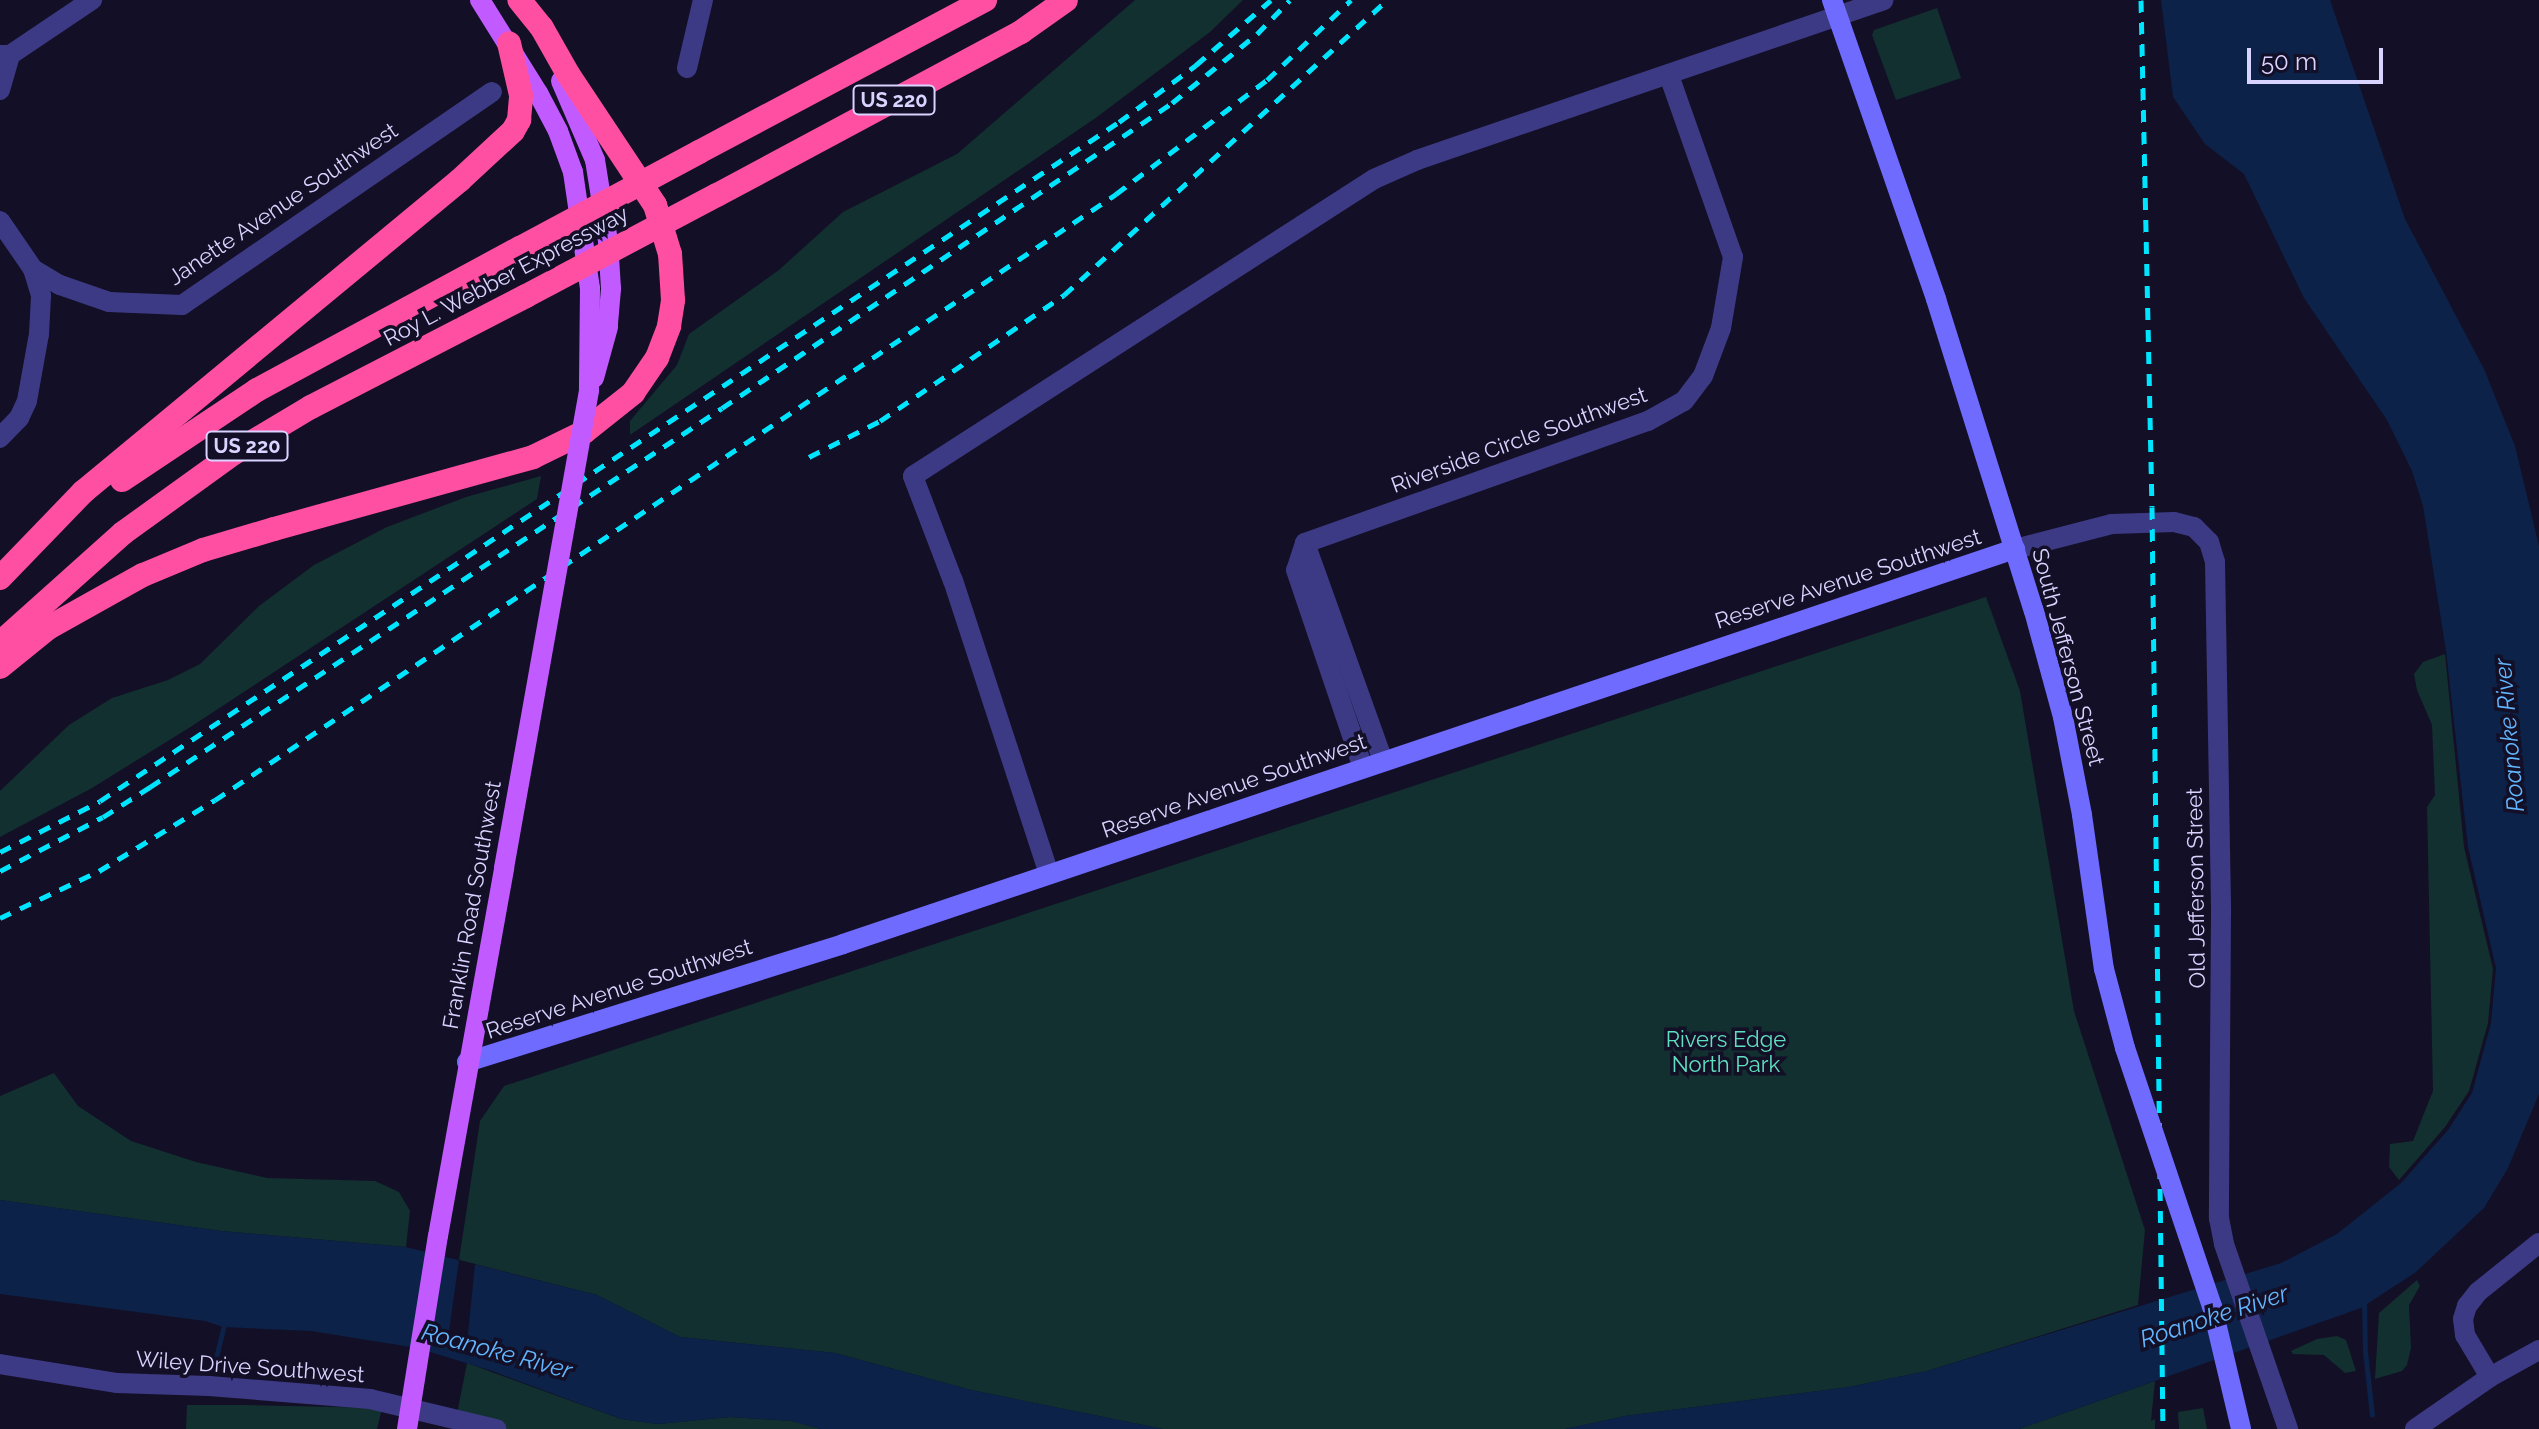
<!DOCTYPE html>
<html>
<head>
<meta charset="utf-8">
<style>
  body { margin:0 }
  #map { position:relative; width:2539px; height:1429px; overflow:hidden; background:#130f26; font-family:Raleway,sans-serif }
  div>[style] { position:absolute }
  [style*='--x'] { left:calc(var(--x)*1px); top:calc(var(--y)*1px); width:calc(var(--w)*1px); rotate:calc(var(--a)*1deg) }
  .green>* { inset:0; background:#12302f }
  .water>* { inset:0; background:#0c2248 }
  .pier>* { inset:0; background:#130f26 }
  .stream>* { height:5px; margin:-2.5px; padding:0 2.5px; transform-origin:2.5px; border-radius:2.5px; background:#0c2248 }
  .minor>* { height:20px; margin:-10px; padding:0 10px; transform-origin:10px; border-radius:10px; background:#3d3a85 }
  .tertiary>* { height:20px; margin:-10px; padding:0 10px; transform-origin:10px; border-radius:10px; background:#3d3a85 }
  .secondary>* { height:20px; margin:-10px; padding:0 10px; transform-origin:10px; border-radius:10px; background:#6f6bff }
  .primary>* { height:20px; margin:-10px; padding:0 10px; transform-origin:10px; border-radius:10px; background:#c25bff }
  .motorway>* { height:24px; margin:-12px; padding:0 12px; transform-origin:12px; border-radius:12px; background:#ff4fa3 }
  .rail>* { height:5px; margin-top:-2.5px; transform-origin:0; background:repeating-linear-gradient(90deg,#00e5ff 0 12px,transparent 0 22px) }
  .secondary-bridge>* { height:20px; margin:-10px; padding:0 10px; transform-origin:10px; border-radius:10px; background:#6f6bff }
  .primary-bridge>* { height:20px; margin:-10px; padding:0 10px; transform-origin:10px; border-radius:10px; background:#c25bff }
  .motorway-bridge>* { height:24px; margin:-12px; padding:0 12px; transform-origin:12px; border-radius:12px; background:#ff4fa3 }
  span { translate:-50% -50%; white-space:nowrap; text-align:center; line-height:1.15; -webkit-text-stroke:7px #130f26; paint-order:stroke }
  .shield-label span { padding:2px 6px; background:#130f26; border:2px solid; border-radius:6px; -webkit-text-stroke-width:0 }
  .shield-label { font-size:20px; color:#d9d4ff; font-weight:700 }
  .street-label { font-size:22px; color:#d9d4ff }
  .park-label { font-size:22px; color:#5fe0c0 }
  .water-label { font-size:24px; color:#62b6ff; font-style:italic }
  .scale { position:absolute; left:2247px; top:48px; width:136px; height:36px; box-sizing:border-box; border:4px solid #d9d4ff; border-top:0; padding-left:10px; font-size:24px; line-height:28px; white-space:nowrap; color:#d9d4ff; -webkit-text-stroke:6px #130f26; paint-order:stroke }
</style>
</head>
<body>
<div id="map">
  <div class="green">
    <i style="clip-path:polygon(1135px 0,1243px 0,1210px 32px,1097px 117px,630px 435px,630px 421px,677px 365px,689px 334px,779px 270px,843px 212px,957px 154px)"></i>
    <i style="clip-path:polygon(1937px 8px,1961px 78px,1896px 100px,1872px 35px,1874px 30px)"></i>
    <i style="clip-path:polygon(541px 476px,537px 499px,192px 726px,92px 788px,0 837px,0 791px,69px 725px,112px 698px,168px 680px,200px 664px,259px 606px,314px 565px,387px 527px,466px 497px)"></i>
    <i style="clip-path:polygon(1986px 597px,2020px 691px,2074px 1011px,2145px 1230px,2138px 1305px,1927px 1371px,1849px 1387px,1625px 1416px,1565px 1429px,1163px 1429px,971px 1390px,835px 1353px,680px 1337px,597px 1295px,459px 1260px,480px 1121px,504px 1086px)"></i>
    <i style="clip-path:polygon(2445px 654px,2464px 847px,2493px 969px,2488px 1023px,2469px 1091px,2445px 1127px,2399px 1180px,2389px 1167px,2390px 1144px,2413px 1141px,2433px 1091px,2427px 807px,2435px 795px,2432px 725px,2417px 690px,2414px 674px,2423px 662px)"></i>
    <i style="clip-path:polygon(54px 1073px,78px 1106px,131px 1141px,196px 1162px,267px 1178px,375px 1181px,399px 1192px,410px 1211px,406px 1247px,221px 1231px,0 1200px,0 1096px)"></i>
    <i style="clip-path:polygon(2417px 1280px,2420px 1286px,2409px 1305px,2411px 1348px,2407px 1365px,2402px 1371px,2375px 1379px,2379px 1313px)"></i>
    <i style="clip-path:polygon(2337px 1336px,2346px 1340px,2356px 1371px,2345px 1373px,2324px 1355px,2293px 1354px,2291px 1351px,2317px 1339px)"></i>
    <i style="clip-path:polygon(467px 1363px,621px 1419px,658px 1424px,730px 1417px,792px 1421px,821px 1429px,454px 1429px)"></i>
    <i style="clip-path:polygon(2155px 1381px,2151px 1421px,2155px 1419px,2155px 1429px,2019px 1429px)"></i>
    <i style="clip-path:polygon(187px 1405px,244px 1405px,382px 1408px,377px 1429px,186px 1429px)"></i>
    <i style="clip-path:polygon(2203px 1408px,2207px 1429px,2179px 1429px,2178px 1412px)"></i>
  </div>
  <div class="water">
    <i style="clip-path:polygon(2161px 0,2330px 0,2405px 219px,2484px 369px,2515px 446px,2539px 546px,2539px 1094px,2508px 1168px,2484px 1208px,2416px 1272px,2361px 1308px,2019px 1429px,1565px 1429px,1625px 1416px,1849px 1387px,1927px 1371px,2281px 1263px,2337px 1234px,2401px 1183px,2448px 1130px,2472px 1093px,2491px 1023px,2496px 968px,2468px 847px,2446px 651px,2423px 506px,2412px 471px,2387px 420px,2304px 298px,2244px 174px,2205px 144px,2173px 97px)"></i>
    <i style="clip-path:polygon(0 1200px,221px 1231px,406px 1247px,597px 1295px,680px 1337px,835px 1353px,971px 1390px,1163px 1429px,821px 1429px,792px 1421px,730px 1417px,658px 1424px,621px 1419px,492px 1371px,417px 1348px,311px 1331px,223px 1327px,205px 1321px,0 1294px)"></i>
  </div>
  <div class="pier">
    <i style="clip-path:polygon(459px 1260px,475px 1264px,466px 1353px,447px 1346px)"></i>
  </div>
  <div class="stream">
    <i style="--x:2364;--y:1300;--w:51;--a:88.9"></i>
    <i style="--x:2365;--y:1351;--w:64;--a:83.8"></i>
    <i style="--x:216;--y:1357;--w:34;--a:-76"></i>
  </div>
  <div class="minor">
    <i style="--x:0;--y:55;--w:10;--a:0"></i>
    <i style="--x:10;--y:55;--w:99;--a:-33.9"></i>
    <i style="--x:687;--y:68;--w:70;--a:-76.8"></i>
    <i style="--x:0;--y:90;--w:36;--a:-74"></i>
    <i style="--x:0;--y:221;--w:58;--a:55.5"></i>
    <i style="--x:33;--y:269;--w:28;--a:73"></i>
    <i style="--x:41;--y:296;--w:38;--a:93"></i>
    <i style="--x:39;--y:334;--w:68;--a:100.2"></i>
    <i style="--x:27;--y:401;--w:19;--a:115"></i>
    <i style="--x:19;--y:418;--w:28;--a:134"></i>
    <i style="--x:33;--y:269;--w:31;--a:31"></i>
    <i style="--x:60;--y:285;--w:52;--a:19.1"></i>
    <i style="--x:109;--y:302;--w:73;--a:2.4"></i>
    <i style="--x:182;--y:305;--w:376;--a:-34.5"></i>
    <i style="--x:1305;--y:543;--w:364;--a:-19.6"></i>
    <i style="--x:1648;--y:421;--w:41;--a:-29.1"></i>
    <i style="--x:1684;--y:401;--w:31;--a:-53"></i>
    <i style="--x:1703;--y:376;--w:51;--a:-69.4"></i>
    <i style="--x:1721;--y:328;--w:72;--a:-80.4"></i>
    <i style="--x:1733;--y:257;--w:193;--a:-109.4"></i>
    <i style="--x:1305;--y:543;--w:28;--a:108"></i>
    <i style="--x:1296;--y:570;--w:209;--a:71.3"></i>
    <i style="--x:1305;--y:543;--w:232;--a:70.3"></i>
    <i style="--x:1049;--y:874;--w:308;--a:-108.1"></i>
    <i style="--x:953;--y:581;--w:112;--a:-110.9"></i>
    <i style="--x:913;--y:476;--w:548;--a:-32.79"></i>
    <i style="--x:1374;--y:179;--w:47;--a:-23.8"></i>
    <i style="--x:1417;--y:160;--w:493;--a:-18.9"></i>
    <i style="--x:0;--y:1364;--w:119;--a:9.2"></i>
    <i style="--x:117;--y:1383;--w:92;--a:1.9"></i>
    <i style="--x:209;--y:1386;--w:162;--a:4.6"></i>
    <i style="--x:370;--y:1399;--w:130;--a:13.4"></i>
    <i style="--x:2490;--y:1377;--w:49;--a:-120.8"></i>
    <i style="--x:2465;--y:1335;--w:16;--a:-97"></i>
    <i style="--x:2463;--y:1319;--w:14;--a:-73"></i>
    <i style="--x:2467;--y:1306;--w:18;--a:-52"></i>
    <i style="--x:2478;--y:1292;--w:78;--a:-38.8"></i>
  </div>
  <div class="tertiary">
    <i style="--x:2015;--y:549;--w:100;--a:-14.5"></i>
    <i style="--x:2112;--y:524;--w:62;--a:-1.8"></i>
    <i style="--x:2174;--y:522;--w:21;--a:14"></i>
    <i style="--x:2194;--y:527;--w:21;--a:45"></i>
    <i style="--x:2209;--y:542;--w:21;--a:73"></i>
    <i style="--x:2215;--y:562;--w:351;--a:89"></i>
    <i style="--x:2221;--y:913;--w:305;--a:90.4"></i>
    <i style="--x:2219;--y:1218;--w:26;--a:79"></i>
    <i style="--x:2224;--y:1244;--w:196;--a:70.9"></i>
    <i style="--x:2415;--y:1429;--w:91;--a:-34.7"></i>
    <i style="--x:2490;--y:1377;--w:56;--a:-28.9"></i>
  </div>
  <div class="secondary">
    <i style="--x:1832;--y:0;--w:317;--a:70.8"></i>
    <i style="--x:1936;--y:299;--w:327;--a:72.6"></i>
    <i style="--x:467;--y:1062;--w:394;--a:-17.4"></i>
    <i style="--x:843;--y:944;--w:1237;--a:-18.63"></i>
  </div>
  <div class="primary">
    <i style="--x:480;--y:0;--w:110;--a:58.1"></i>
    <i style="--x:538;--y:93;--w:43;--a:62.2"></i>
    <i style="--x:558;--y:131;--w:44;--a:69.9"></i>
    <i style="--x:573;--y:172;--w:117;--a:81.7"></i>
    <i style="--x:590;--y:288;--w:102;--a:90.6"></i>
    <i style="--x:561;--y:81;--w:86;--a:66.7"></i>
    <i style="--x:595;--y:160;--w:82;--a:80.9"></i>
    <i style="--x:608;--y:241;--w:48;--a:86.4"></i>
    <i style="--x:611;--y:289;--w:38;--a:95"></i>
    <i style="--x:608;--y:327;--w:53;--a:105.4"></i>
    <i style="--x:438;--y:1236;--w:374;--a:-79.8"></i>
  </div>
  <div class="motorway">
    <i style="--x:699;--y:152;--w:324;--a:-28"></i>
    <i style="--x:717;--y:195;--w:345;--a:-28.2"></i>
    <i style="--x:1021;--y:32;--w:55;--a:-35.4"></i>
    <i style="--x:122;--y:480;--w:162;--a:-33.7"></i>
    <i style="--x:257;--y:390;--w:299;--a:-28.4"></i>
    <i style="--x:0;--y:578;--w:120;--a:-46"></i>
    <i style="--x:83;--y:492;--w:489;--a:-39.6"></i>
    <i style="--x:460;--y:180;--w:72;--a:-42.8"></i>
    <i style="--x:513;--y:131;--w:13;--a:-61"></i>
    <i style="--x:519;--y:120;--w:25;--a:-85"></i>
    <i style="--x:521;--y:95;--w:53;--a:-103"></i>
    <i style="--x:0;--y:643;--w:165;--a:-41.8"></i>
    <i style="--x:123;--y:533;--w:137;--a:-35.8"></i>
    <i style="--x:234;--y:453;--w:90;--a:-30.9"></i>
    <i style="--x:311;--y:407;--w:242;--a:-27.3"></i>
    <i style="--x:0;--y:667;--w:62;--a:-39.1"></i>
    <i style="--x:48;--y:628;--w:109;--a:-29.2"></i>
    <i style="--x:143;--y:575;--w:65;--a:-22.6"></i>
    <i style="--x:203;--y:550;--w:74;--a:-16.5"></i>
    <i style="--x:274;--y:529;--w:269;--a:-15.5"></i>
    <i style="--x:533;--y:457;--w:57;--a:-26.1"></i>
    <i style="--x:584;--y:432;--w:63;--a:-38.5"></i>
    <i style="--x:633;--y:393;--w:42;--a:-55.6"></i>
    <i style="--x:657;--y:358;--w:34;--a:-69"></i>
    <i style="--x:669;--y:326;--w:26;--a:-81"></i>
    <i style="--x:673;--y:300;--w:46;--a:-93.7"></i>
    <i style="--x:670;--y:254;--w:51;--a:-107"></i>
    <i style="--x:655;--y:205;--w:157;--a:-123.6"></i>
    <i style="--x:568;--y:74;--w:53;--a:-119.5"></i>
    <i style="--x:542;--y:28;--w:36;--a:-129"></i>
  </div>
  <div class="rail">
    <i style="--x:2141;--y:0;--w:507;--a:88.76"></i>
    <i style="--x:2152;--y:507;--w:922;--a:89.32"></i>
    <i style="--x:809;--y:457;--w:80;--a:-26.9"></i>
    <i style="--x:880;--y:421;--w:223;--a:-34.4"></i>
    <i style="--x:1064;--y:295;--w:437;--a:-42.4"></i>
    <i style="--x:0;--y:852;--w:112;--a:-27"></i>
    <i style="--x:100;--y:801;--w:1225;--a:-33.68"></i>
    <i style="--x:1119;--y:122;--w:96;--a:-36.5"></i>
    <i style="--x:1196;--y:65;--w:99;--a:-40.9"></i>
    <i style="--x:0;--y:871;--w:116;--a:-27.7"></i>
    <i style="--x:103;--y:817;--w:56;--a:-32.6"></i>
    <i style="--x:150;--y:787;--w:686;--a:-33.53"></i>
    <i style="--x:722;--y:408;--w:544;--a:-34.13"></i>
    <i style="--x:1172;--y:103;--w:109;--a:-39.1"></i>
    <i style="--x:1257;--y:34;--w:47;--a:-45.9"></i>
    <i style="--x:0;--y:918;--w:110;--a:-25.4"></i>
    <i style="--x:99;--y:871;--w:136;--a:-31.5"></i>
    <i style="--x:215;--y:800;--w:1086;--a:-33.92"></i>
    <i style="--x:1116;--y:194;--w:189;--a:-37.1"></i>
    <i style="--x:1267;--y:80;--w:116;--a:-43.6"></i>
  </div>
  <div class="secondary-bridge">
    <i style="--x:2034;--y:611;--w:110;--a:74.7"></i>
    <i style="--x:2063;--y:717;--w:100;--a:79"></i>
    <i style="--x:2082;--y:815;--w:156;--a:81.9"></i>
    <i style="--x:2104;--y:969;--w:82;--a:75.1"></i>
    <i style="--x:2125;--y:1048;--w:272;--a:71.4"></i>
    <i style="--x:2212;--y:1306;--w:126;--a:76.7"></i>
  </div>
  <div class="primary-bridge">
    <i style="--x:504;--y:868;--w:485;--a:-79.9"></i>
    <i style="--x:407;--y:1429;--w:195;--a:-80.9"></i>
  </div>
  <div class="motorway-bridge">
    <i style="--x:520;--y:248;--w:203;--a:-28.2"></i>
    <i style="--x:526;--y:296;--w:216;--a:-27.9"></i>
  </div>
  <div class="shield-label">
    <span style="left:894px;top:100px">US 220</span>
    <span style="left:247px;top:446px">US 220</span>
  </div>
  <div class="street-label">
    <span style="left:283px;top:204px;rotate:-34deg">Janette Avenue Southwest</span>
    <span style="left:506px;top:276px;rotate:-28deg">Roy L. Webber Expressway</span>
    <span style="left:1519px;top:440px;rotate:-20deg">Riverside Circle Southwest</span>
    <span style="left:1848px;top:579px;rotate:-18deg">Reserve Avenue Southwest</span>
    <span style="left:2068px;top:657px;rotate:75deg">South Jefferson Street</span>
    <span style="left:1234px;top:786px;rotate:-19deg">Reserve Avenue Southwest</span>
    <span style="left:2196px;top:888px;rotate:-91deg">Old Jefferson Street</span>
    <span style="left:472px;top:905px;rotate:-80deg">Franklin Road Southwest</span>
    <span style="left:619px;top:989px;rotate:-18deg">Reserve Avenue Southwest</span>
    <span style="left:250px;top:1367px;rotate:4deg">Wiley Drive Southwest</span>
  </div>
  <div class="park-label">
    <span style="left:1726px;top:1052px">Rivers Edge<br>North Park</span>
  </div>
  <div class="water-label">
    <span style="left:2509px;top:735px;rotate:-95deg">Roanoke River</span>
    <span style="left:2214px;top:1316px;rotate:-18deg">Roanoke River</span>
    <span style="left:497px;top:1351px;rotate:15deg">Roanoke River</span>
  </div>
  <div class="scale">50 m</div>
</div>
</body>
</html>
